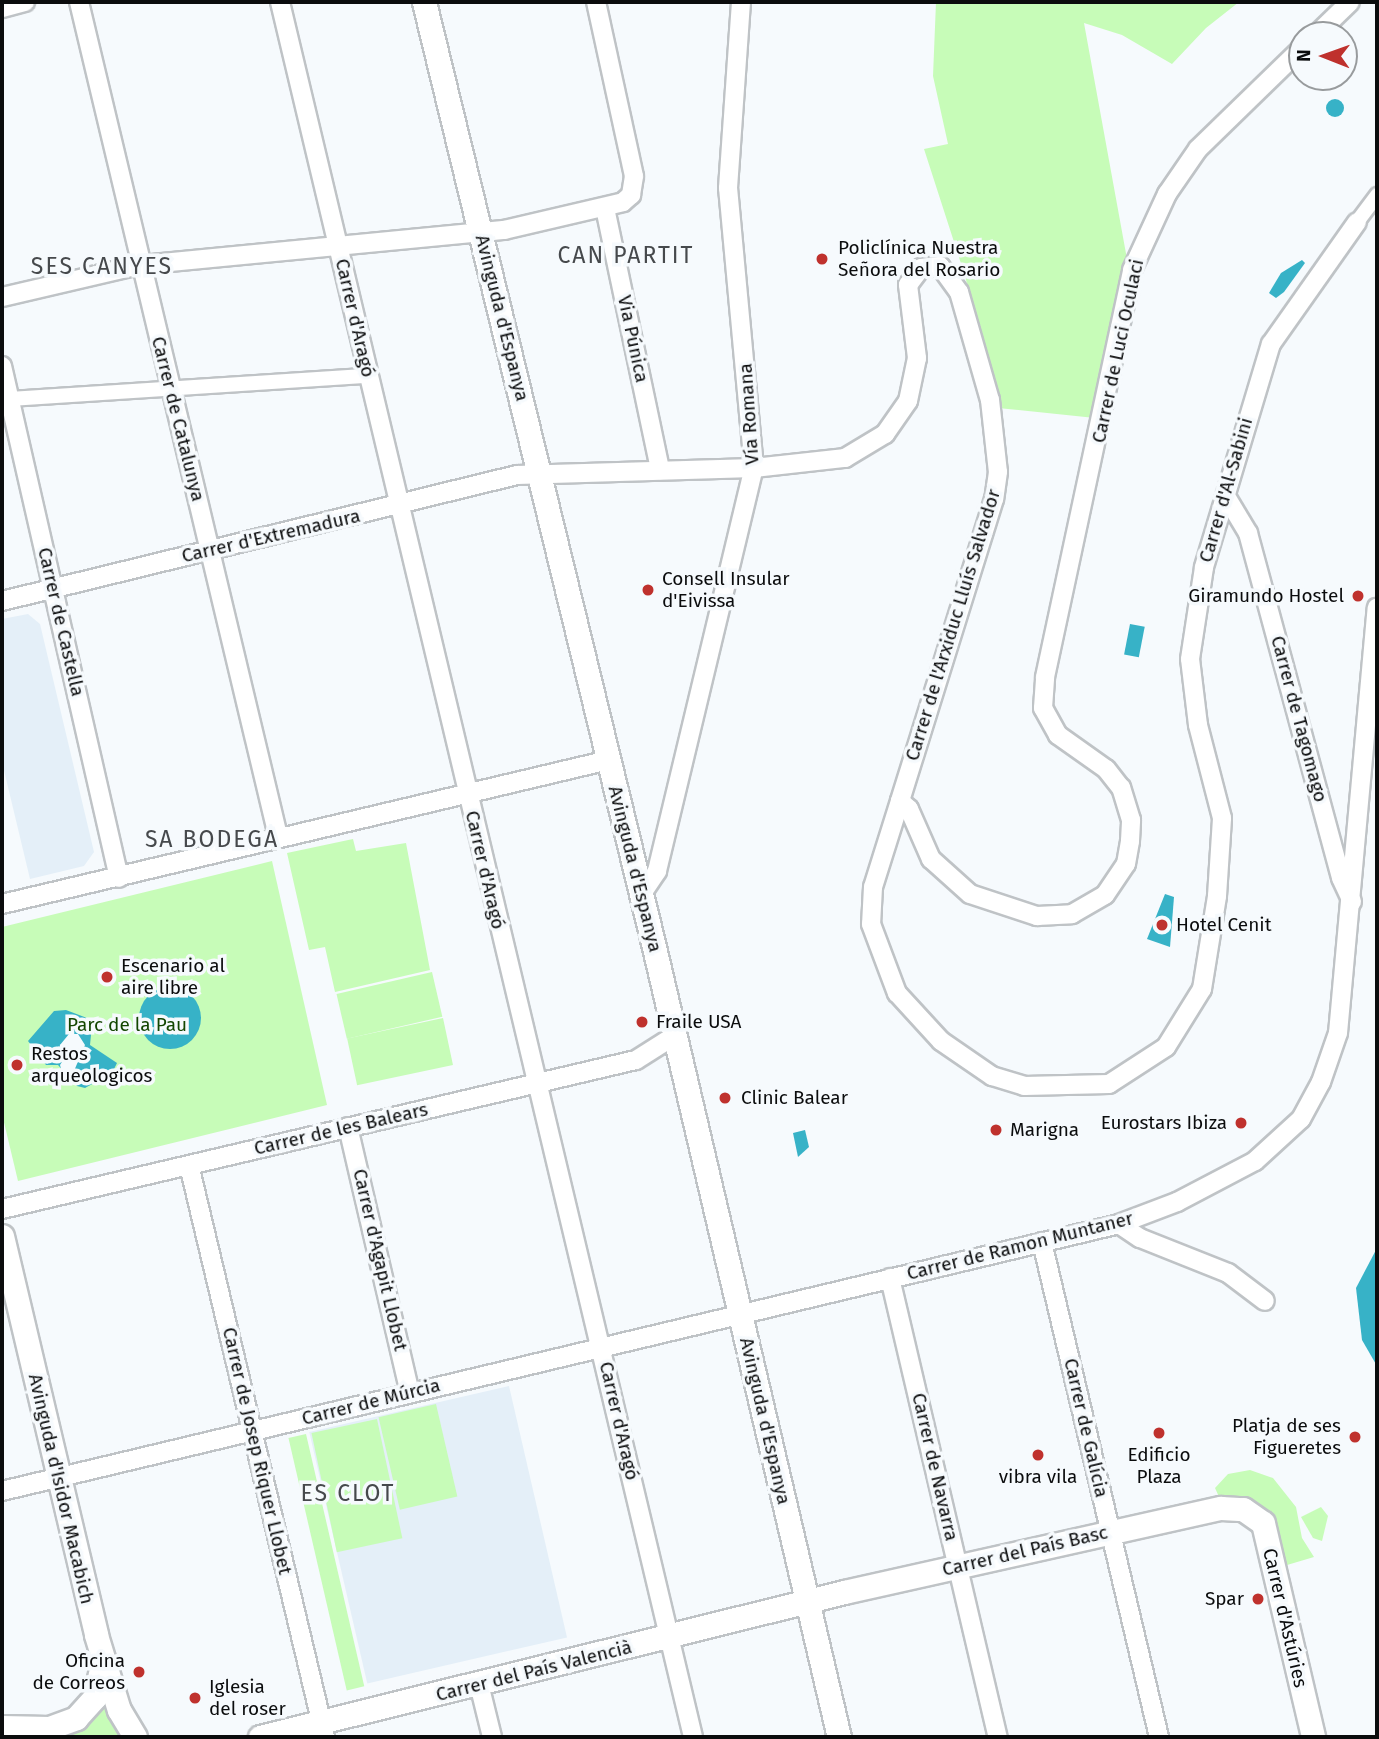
<!DOCTYPE html>
<html>
<head>
<meta charset="utf-8">
<style>
  body { margin:0 }
  #map { position:relative; width:1379px; height:1739px; overflow:hidden; background:#f6fafd; font-family:"Fira Sans",sans-serif }
  div>[style] { position:absolute }
  [style*='--x'] { left:calc(var(--x)*1px); top:calc(var(--y)*1px); width:calc(var(--w)*1px); rotate:calc(var(--a)*1deg) }
  .built>* { inset:0; background:#e4eff8; transform-origin:0 0 }
  .green>* { inset:0; background:#c7fcb8; transform-origin:0 0 }
  .water>* { inset:0; background:#37b2c7; transform-origin:0 0 }
  .round { border-radius:50% }
  .pier>* { inset:0; background:#f6fafd }
  .roads { filter:drop-shadow(2px 0 #bfc3c6) drop-shadow(-2px 0 #bfc3c6) drop-shadow(0 2px #bfc3c6) drop-shadow(0 -2px #bfc3c6) }
  .pedestrian>* { height:14px; margin:-7px; padding:0 7px; transform-origin:7px; border-radius:7px; background:#fff }
  .minor>* { height:18px; margin:-9px; padding:0 9px; transform-origin:9px; border-radius:9px; background:#fff }
  .tertiary>* { height:23px; margin:-11.5px; padding:0 11.5px; transform-origin:11.5px; border-radius:11.5px; background:#fff }
  .secondary>* { height:24px; margin:-12px; padding:0 12px; transform-origin:12px; border-radius:12px; background:#fff }
  .dots>* { width:19px; height:19px; translate:-50% -50%; box-sizing:border-box; border:4px solid #f6fafd; border-radius:50% }
  span { translate:-50% -50%; white-space:nowrap; text-align:center; line-height:1.15; -webkit-text-stroke:7px #f6fafd; paint-order:stroke }
  .poi-label { font-size:19px; color:#0b0c0d }
  .left { translate:0 -50%; text-align:left }
  .right { translate:-100% -50%; text-align:right }
  .street-label { font-size:19px; color:#0b0c0d }
  .park-label { font-size:19px; color:#134600 }
  .quarter-label { font-size:23px; color:#46494c; letter-spacing:2px }
  .frame { position:absolute; inset:0; border:4px solid #0b0c0d; pointer-events:none }
  .north { position:absolute; left:1288px; top:21px; width:70px; height:70px; box-sizing:border-box; background:#f6fafd; border:2px solid #989b9d; border-radius:50%; rotate:271deg; font-size:19px; font-weight:700; line-height:28px; text-align:center; color:#0b0c0d }
  .north::after { content:''; display:block; margin:auto; width:24px; height:32px; background:#bf312d; clip-path:polygon(50% 0,100% 100%,50% 72%,0 100%) }
</style>
</head>
<body>
<div id="map">
  <div class="built">
    <i style="clip-path:polygon(28px 614px,40px 624px,94px 852px,84px 866px,30px 879px,2px 762px,2px 619px)"></i>
    <i style="left:509px;top:1386px;width:258px;height:205px;rotate:77deg"></i>
  </div>
  <div class="green">
    <i style="clip-path:polygon(936px 2px,1239px 2px,1206px 28px,1172px 64px,1122px 35px,1084px 23px,1127px 259px,1095px 418px,998px 408px,965px 276px,924px 149px,948px 144px,933px 76px)"></i>
    <i style="clip-path:polygon(353px 839px,356px 851px,406px 843px,430px 970px,335px 992px,325px 947px,309px 950px,287px 853px)"></i>
    <i style="clip-path:polygon(272px 861px,327px 1105px,18px 1181px,2px 1114px,2px 927px)"></i>
    <i style="left:432px;top:972px;width:46px;height:98px;rotate:77deg"></i>
    <i style="left:443px;top:1018px;width:48px;height:98px;rotate:78deg"></i>
    <i style="left:436px;top:1404px;width:95px;height:59px;rotate:77deg"></i>
    <i style="left:377px;top:1419px;width:122px;height:67px;rotate:78deg"></i>
    <i style="left:306px;top:1434px;width:259px;height:18px;rotate:77deg"></i>
    <i style="clip-path:polygon(1250px 1470px,1273px 1478px,1296px 1507px,1302px 1538px,1314px 1557px,1277px 1568px,1266px 1523px,1220px 1499px,1215px 1488px,1228px 1474px)"></i>
    <i style="clip-path:polygon(1321px 1507px,1328px 1516px,1322px 1541px,1313px 1538px,1301px 1517px)"></i>
    <i style="clip-path:polygon(104px 1692px,127px 1737px,62px 1737px,82px 1729px,98px 1712px)"></i>
  </div>
  <div class="water">
    <i class="round" style="left:1326px;top:99px;width:18px;height:18px"></i>
    <i style="clip-path:polygon(1302px 260px,1305px 263px,1284px 292px,1276px 298px,1269px 293px,1281px 273px)"></i>
    <i style="left:1130px;top:624px;width:15px;height:31px;rotate:11deg"></i>
    <i style="clip-path:polygon(1165px 894px,1174px 897px,1170px 947px,1147px 939px)"></i>
    <i class="round" style="left:139px;top:987px;width:62px;height:62px"></i>
    <i style="clip-path:polygon(66px 1010px,87px 1018px,92px 1025px,90px 1045px,117px 1063px,112px 1073px,85px 1088px,77px 1086px,58px 1065px,46px 1065px,28px 1041px,54px 1011px)"></i>
    <i style="clip-path:polygon(805px 1130px,809px 1147px,798px 1157px,793px 1133px)"></i>
    <i style="clip-path:polygon(1377px 1248px,1377px 1366px,1362px 1340px,1356px 1288px)"></i>
  </div>
  <div class="pier">
    <i style="clip-path:polygon(69px 1034px,78px 1034px,85px 1045px,74px 1071px,63px 1076px,60px 1065px,65px 1057px,60px 1045px)"></i>
  </div>
  <div class="roads">
    <div class="pedestrian">
      <i style="--x:1357;--y:222;--w:34;--a:-53"></i>
      <i style="--x:9;--y:399;--w:360;--a:-3.7"></i>
    </div>
    <div class="minor">
      <i style="--x:79;--y:2;--w:857;--a:76.58"></i>
      <i style="--x:280;--y:2;--w:1783;--a:76.61"></i>
      <i style="--x:2;--y:8;--w:24;--a:-15"></i>
      <i style="--x:1316;--y:35;--w:47;--a:-44.1"></i>
      <i style="--x:605;--y:208;--w:268;--a:78.1"></i>
      <i style="--x:2;--y:297;--w:142;--a:-13.1"></i>
      <i style="--x:140;--y:265;--w:366;--a:-5.5"></i>
      <i style="--x:504;--y:230;--w:122;--a:-13.2"></i>
      <i style="--x:623;--y:202;--w:11;--a:-41"></i>
      <i style="--x:631;--y:195;--w:19;--a:-81"></i>
      <i style="--x:634;--y:176;--w:178;--a:-102.3"></i>
      <i style="--x:2;--y:366;--w:525;--a:77.13"></i>
      <i style="--x:1227;--y:498;--w:41;--a:59"></i>
      <i style="--x:1248;--y:533;--w:357;--a:74.9"></i>
      <i style="--x:1341;--y:878;--w:26;--a:65"></i>
      <i style="--x:2;--y:601;--w:530;--a:-13.75"></i>
      <i style="--x:517;--y:475;--w:237;--a:-1.7"></i>
      <i style="--x:754;--y:468;--w:92;--a:-6.3"></i>
      <i style="--x:845;--y:458;--w:47;--a:-31"></i>
      <i style="--x:885;--y:434;--w:40;--a:-55.1"></i>
      <i style="--x:908;--y:401;--w:44;--a:-78.2"></i>
      <i style="--x:917;--y:358;--w:74;--a:-97"></i>
      <i style="--x:908;--y:285;--w:21;--a:-53"></i>
      <i style="--x:921;--y:268;--w:19;--a:-6"></i>
      <i style="--x:940;--y:266;--w:32;--a:54"></i>
      <i style="--x:959;--y:292;--w:112;--a:74"></i>
      <i style="--x:990;--y:400;--w:72;--a:83.7"></i>
      <i style="--x:998;--y:472;--w:27;--a:98"></i>
      <i style="--x:994;--y:499;--w:316;--a:107.3"></i>
      <i style="--x:900;--y:801;--w:12;--a:42"></i>
      <i style="--x:909;--y:809;--w:55;--a:66.3"></i>
      <i style="--x:931;--y:859;--w:52;--a:41.9"></i>
      <i style="--x:970;--y:894;--w:71;--a:18.2"></i>
      <i style="--x:1037;--y:916;--w:35;--a:-3"></i>
      <i style="--x:1072;--y:914;--w:38;--a:-30"></i>
      <i style="--x:1105;--y:895;--w:37;--a:-56"></i>
      <i style="--x:1126;--y:864;--w:23;--a:-80"></i>
      <i style="--x:1130;--y:841;--w:21;--a:-87"></i>
      <i style="--x:1131;--y:820;--w:34;--a:-107"></i>
      <i style="--x:1121;--y:788;--w:24;--a:-128"></i>
      <i style="--x:1106;--y:769;--w:59;--a:-144.7"></i>
      <i style="--x:1058;--y:735;--w:31;--a:-119"></i>
      <i style="--x:1043;--y:708;--w:31;--a:-86"></i>
      <i style="--x:1045;--y:677;--w:416;--a:-77.9"></i>
      <i style="--x:1132;--y:270;--w:84;--a:-65.3"></i>
      <i style="--x:1167;--y:194;--w:55;--a:-55.4"></i>
      <i style="--x:1198;--y:149;--w:145;--a:-44.2"></i>
      <i style="--x:900;--y:801;--w:90;--a:107.4"></i>
      <i style="--x:873;--y:887;--w:37;--a:93"></i>
      <i style="--x:871;--y:924;--w:74;--a:69.4"></i>
      <i style="--x:897;--y:993;--w:65;--a:47.5"></i>
      <i style="--x:941;--y:1041;--w:62;--a:34.5"></i>
      <i style="--x:992;--y:1076;--w:34;--a:17"></i>
      <i style="--x:1024;--y:1086;--w:85;--a:-1.3"></i>
      <i style="--x:1109;--y:1084;--w:68;--a:-33"></i>
      <i style="--x:1166;--y:1047;--w:68;--a:-58.2"></i>
      <i style="--x:1202;--y:989;--w:94;--a:-80.8"></i>
      <i style="--x:1217;--y:896;--w:78;--a:-86.3"></i>
      <i style="--x:1222;--y:818;--w:96;--a:-104.5"></i>
      <i style="--x:1198;--y:725;--w:66;--a:-96.9"></i>
      <i style="--x:1190;--y:659;--w:93;--a:-81.3"></i>
      <i style="--x:1204;--y:567;--w:233;--a:-73.3"></i>
      <i style="--x:1271;--y:344;--w:149;--a:-54.8"></i>
      <i style="--x:641;--y:895;--w:29;--a:-56"></i>
      <i style="--x:657;--y:871;--w:415;--a:-76.5"></i>
      <i style="--x:754;--y:468;--w:281;--a:-95.3"></i>
      <i style="--x:728;--y:188;--w:186;--a:-86"></i>
      <i style="--x:2;--y:904;--w:624;--a:-13.35"></i>
      <i style="--x:348;--y:1127;--w:273;--a:76.9"></i>
      <i style="--x:189;--y:1165;--w:588;--a:76.63"></i>
      <i style="--x:2;--y:1209;--w:651;--a:-13.23"></i>
      <i style="--x:636;--y:1060;--w:45;--a:-32.3"></i>
      <i style="--x:1119;--y:1224;--w:25;--a:34"></i>
      <i style="--x:1140;--y:1238;--w:95;--a:21.7"></i>
      <i style="--x:1228;--y:1273;--w:46;--a:37.1"></i>
      <i style="--x:1042;--y:1242;--w:509;--a:76.7"></i>
      <i style="--x:890;--y:1278;--w:472;--a:76.8"></i>
      <i style="--x:2;--y:1491;--w:1148;--a:-13.44"></i>
      <i style="--x:1119;--y:1224;--w:62;--a:-20.8"></i>
      <i style="--x:1177;--y:1202;--w:88;--a:-27.7"></i>
      <i style="--x:1255;--y:1161;--w:62;--a:-42.4"></i>
      <i style="--x:1301;--y:1119;--w:42;--a:-61.6"></i>
      <i style="--x:1321;--y:1082;--w:52;--a:-70.9"></i>
      <i style="--x:1338;--y:1033;--w:427;--a:-84.8"></i>
      <i style="--x:479;--y:1684;--w:55;--a:76.2"></i>
    </div>
    <div class="tertiary">
      <i style="--x:424;--y:2;--w:973;--a:76.32"></i>
      <i style="--x:654;--y:947;--w:811;--a:76.82"></i>
      <i style="--x:2;--y:1236;--w:410;--a:76.7"></i>
      <i style="--x:96;--y:1635;--w:78;--a:73"></i>
      <i style="--x:119;--y:1710;--w:31;--a:59"></i>
      <i style="--x:2;--y:1727;--w:47;--a:1.2"></i>
      <i style="--x:49;--y:1728;--w:29;--a:-20"></i>
      <i style="--x:76;--y:1718;--w:28;--a:-48"></i>
      <i style="--x:95;--y:1697;--w:33;--a:-78"></i>
      <i style="--x:260;--y:1737;--w:602;--a:-13.94"></i>
      <i style="--x:844;--y:1592;--w:386;--a:-12.6"></i>
      <i style="--x:1221;--y:1508;--w:22;--a:3"></i>
      <i style="--x:1243;--y:1509;--w:24;--a:35"></i>
      <i style="--x:1263;--y:1523;--w:220;--a:76.8"></i>
    </div>
    <div class="secondary">
      <i style="--x:2;--y:1729;--w:22;--a:22"></i>
    </div>
  </div>
  <div class="dots">
    <i style="left:822px;top:259px;background:#bf312d"></i>
    <i style="left:648px;top:590px;background:#bf312d"></i>
    <i style="left:1358px;top:596px;background:#bf312d"></i>
    <i style="left:1162px;top:925px;background:#bf312d"></i>
    <i style="left:107px;top:977px;background:#bf312d"></i>
    <i style="left:642px;top:1022px;background:#bf312d"></i>
    <i style="left:17px;top:1065px;background:#bf312d"></i>
    <i style="left:725px;top:1098px;background:#bf312d"></i>
    <i style="left:1241px;top:1123px;background:#bf312d"></i>
    <i style="left:996px;top:1130px;background:#bf312d"></i>
    <i style="left:1159px;top:1433px;background:#bf312d"></i>
    <i style="left:1355px;top:1437px;background:#bf312d"></i>
    <i style="left:1038px;top:1455px;background:#bf312d"></i>
    <i style="left:1258px;top:1599px;background:#bf312d"></i>
    <i style="left:139px;top:1672px;background:#bf312d"></i>
    <i style="left:195px;top:1698px;background:#bf312d"></i>
  </div>
  <div class="poi-label">
    <span class="left" style="left:838px;top:259px">Policlínica Nuestra<br>Señora del Rosario</span>
    <span class="left" style="left:662px;top:590px">Consell Insular<br>d'Eivissa</span>
    <span class="right" style="left:1344px;top:596px">Giramundo Hostel</span>
    <span class="left" style="left:1176px;top:925px">Hotel Cenit</span>
    <span class="left" style="left:121px;top:977px">Escenario al<br>aire libre</span>
    <span class="left" style="left:656px;top:1022px">Fraile USA</span>
    <span class="left" style="left:31px;top:1065px">Restos<br>arqueologicos</span>
    <span class="left" style="left:741px;top:1098px">Clinic Balear</span>
    <span class="right" style="left:1227px;top:1123px">Eurostars Ibiza</span>
    <span class="left" style="left:1010px;top:1130px">Marigna</span>
    <span class="right" style="left:1341px;top:1437px">Platja de ses<br>Figueretes</span>
    <span style="left:1159px;top:1466px">Edificio<br>Plaza</span>
    <span style="left:1038px;top:1477px">vibra vila</span>
    <span class="right" style="left:1244px;top:1599px">Spar</span>
    <span class="right" style="left:125px;top:1672px">Oficina<br>de Correos</span>
    <span class="left" style="left:209px;top:1698px">Iglesia<br>del roser</span>
  </div>
  <div class="street-label">
    <span style="left:355px;top:318px;rotate:77deg">Carrer d'Aragó</span>
    <span style="left:502px;top:318px;rotate:76deg">Avinguda d'Espanya</span>
    <span style="left:633px;top:339px;rotate:78deg">Via Púnica</span>
    <span style="left:1118px;top:351px;rotate:-78deg">Carrer de Luci Oculaci</span>
    <span style="left:749px;top:414px;rotate:-94deg">Vía Romana</span>
    <span style="left:178px;top:419px;rotate:76deg">Carrer de Catalunya</span>
    <span style="left:1226px;top:490px;rotate:-74deg">Carrer d'Al-Sabini</span>
    <span style="left:271px;top:536px;rotate:-13deg">Carrer d'Extremadura</span>
    <span style="left:61px;top:622px;rotate:77deg">Carrer de Castella</span>
    <span style="left:953px;top:625px;rotate:-73deg">Carrer de l'Arxiduc Lluís Salvador</span>
    <span style="left:1299px;top:719px;rotate:75deg">Carrer de Tagomago</span>
    <span style="left:635px;top:869px;rotate:76deg">Avinguda d'Espanya</span>
    <span style="left:485px;top:870px;rotate:77deg">Carrer d'Aragó</span>
    <span style="left:341px;top:1129px;rotate:-13deg">Carrer de les Balears</span>
    <span style="left:1020px;top:1246px;rotate:-14deg">Carrer de Ramon Muntaner</span>
    <span style="left:380px;top:1260px;rotate:77deg">Carrer d'Agapit Llobet</span>
    <span style="left:371px;top:1402px;rotate:-14deg">Carrer de Múrcia</span>
    <span style="left:619px;top:1421px;rotate:77deg">Carrer d'Aragó</span>
    <span style="left:765px;top:1421px;rotate:77deg">Avinguda d'Espanya</span>
    <span style="left:1086px;top:1428px;rotate:77deg">Carrer de Galícia</span>
    <span style="left:257px;top:1451px;rotate:77deg">Carrer de Josep Riquer Llobet</span>
    <span style="left:935px;top:1467px;rotate:77deg">Carrer de Navarra</span>
    <span style="left:61px;top:1489px;rotate:77deg">Avinguda d'Isidor Macabich</span>
    <span style="left:1025px;top:1551px;rotate:-13deg">Carrer del País Basc</span>
    <span style="left:1285px;top:1618px;rotate:77deg">Carrer d'Astúries</span>
    <span style="left:534px;top:1671px;rotate:-14deg">Carrer del País Valencià</span>
  </div>
  <div class="park-label">
    <span style="left:127px;top:1025px">Parc de la Pau</span>
  </div>
  <div class="quarter-label">
    <span style="left:626px;top:255px">CAN PARTIT</span>
    <span style="left:102px;top:266px">SES CANYES</span>
    <span style="left:212px;top:839px">SA BODEGA</span>
    <span style="left:348px;top:1493px">ES CLOT</span>
  </div>
  <div class="frame"></div>
  <div class="north">N</div>
</div>
</body>
</html>
